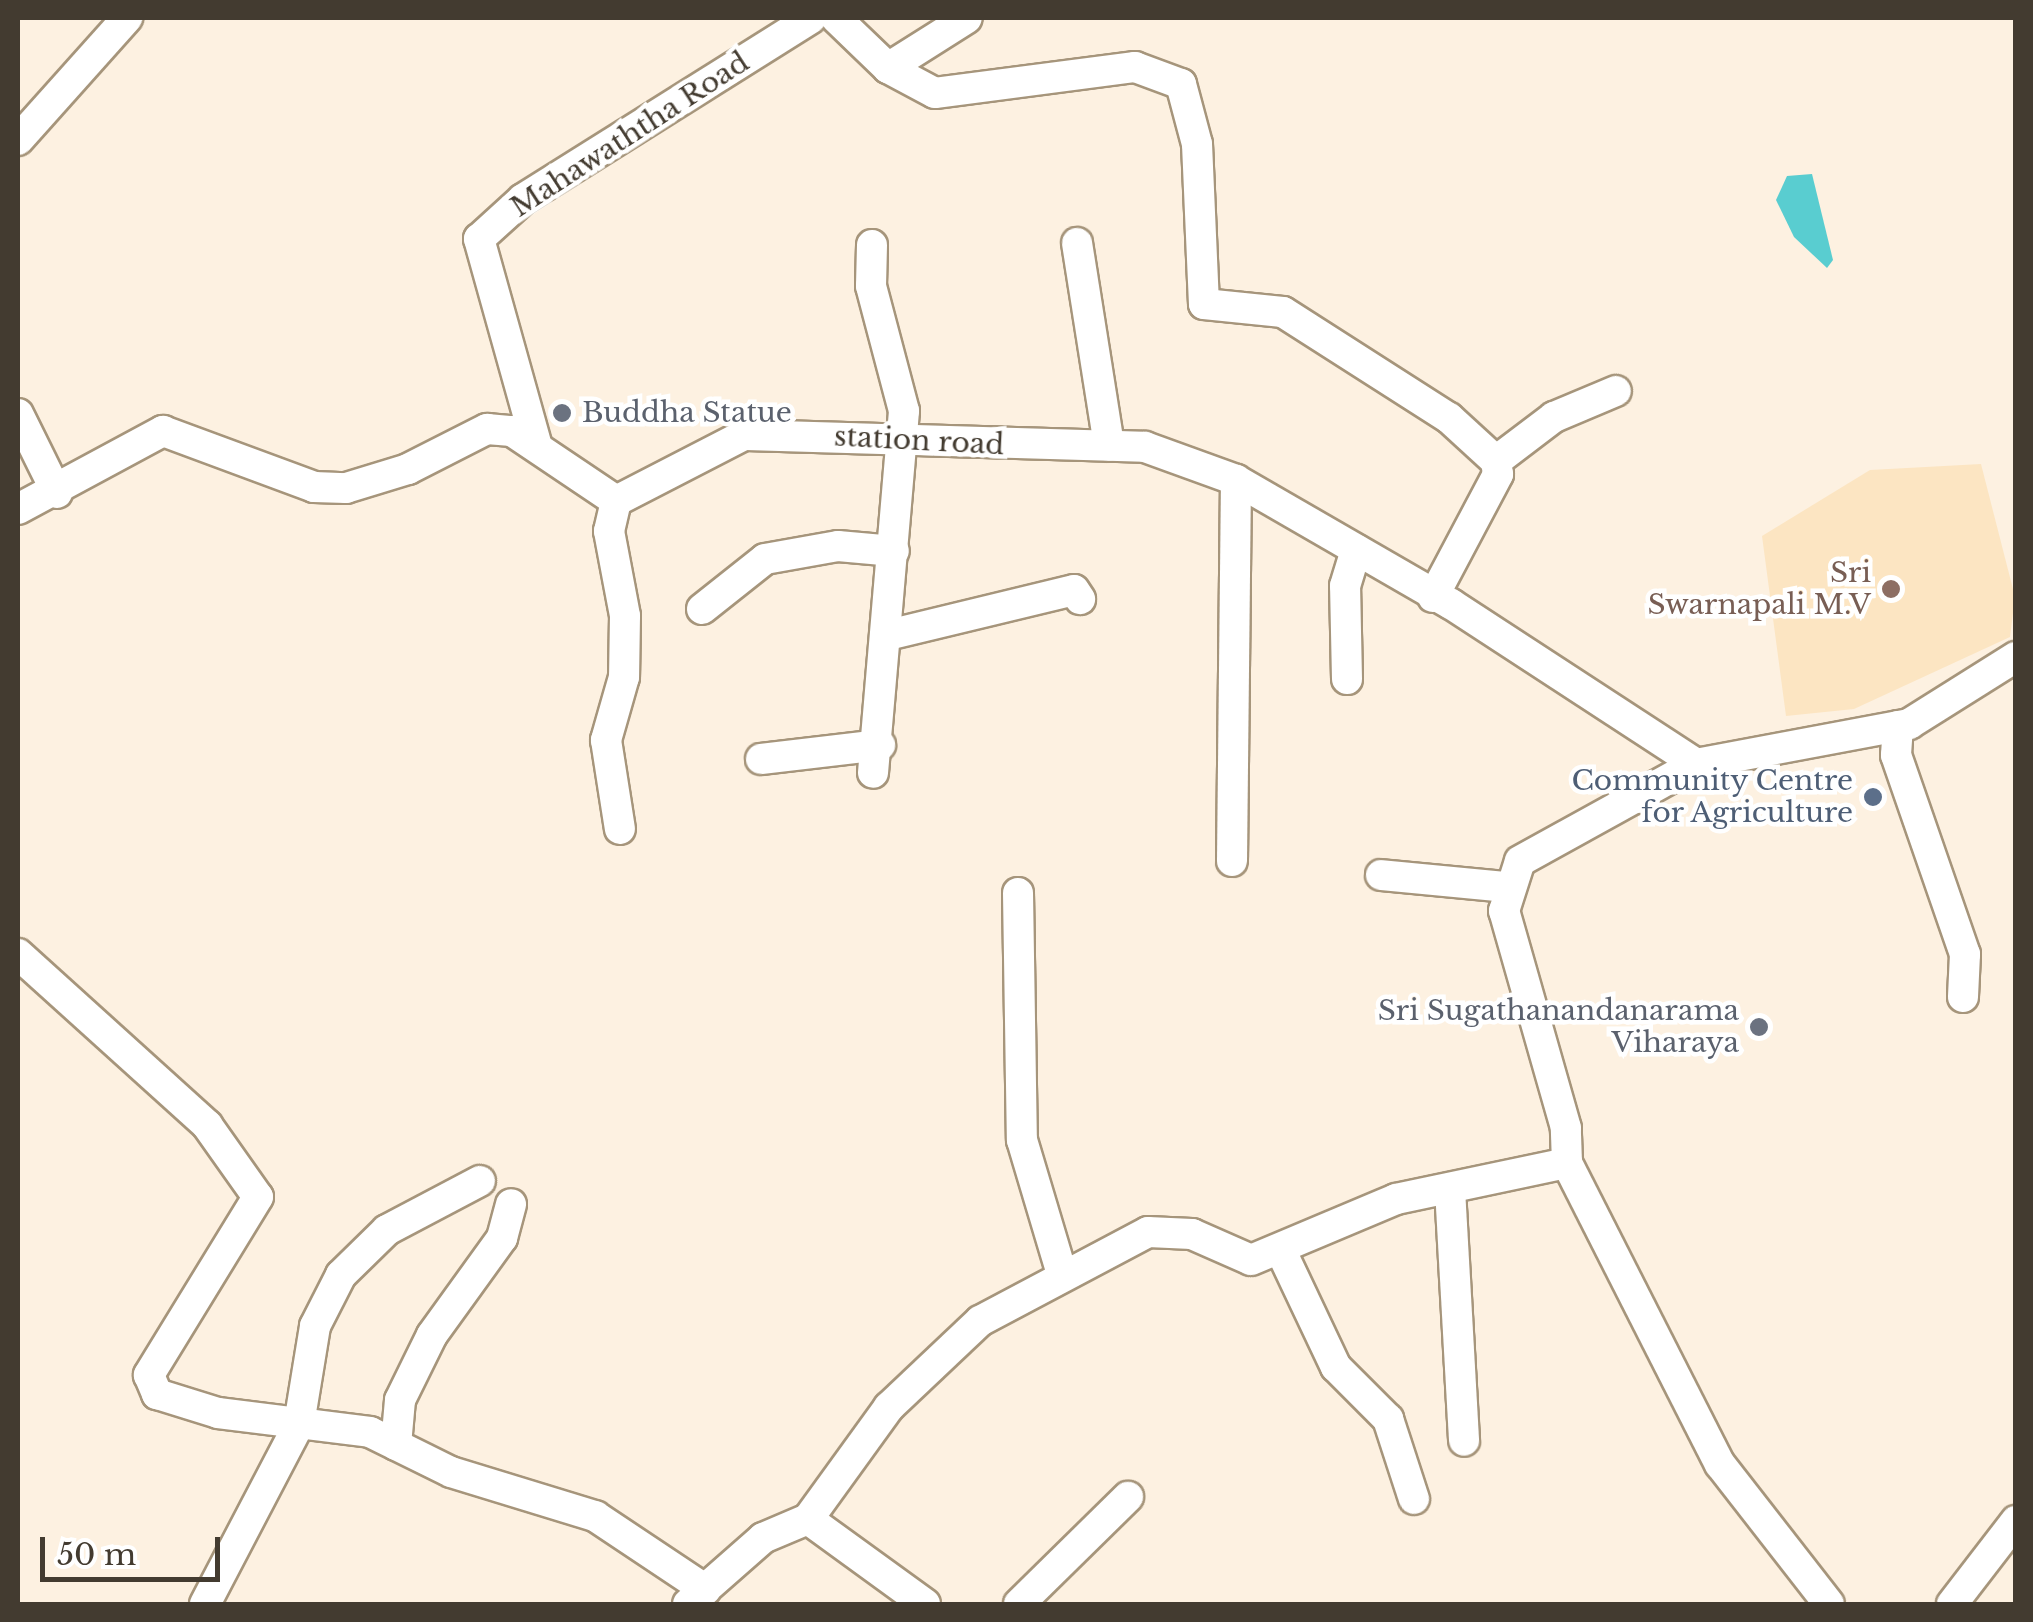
<!DOCTYPE html>
<html>
<head>
<meta charset="utf-8">
<style>
	body { margin:0 }
	#map { position:relative; width:2033px; height:1622px; overflow:hidden; background:#fdf1e1; font-family:"Libre Baskerville",serif }
	div>[style] { position:absolute }
	.built>* { inset:0; background:#fce5c2 }
	.water>* { inset:0; background:#59cdd0 }
	.roads { filter:drop-shadow(2px 0 #a6957b) drop-shadow(-2px 0 #a6957b) drop-shadow(0 2px #a6957b) drop-shadow(0 -2px #a6957b) }
	.minor>* { height:30px; margin:-15px; padding:0 15px; transform-origin:15px; border-radius:15px; background:#fff }
	.dots>* { width:28px; height:28px; translate:-50% -50%; box-sizing:border-box; border:5px solid #fff; border-radius:50% }
	span { translate:-50% -50%; white-space:nowrap; text-align:center; line-height:1.15; -webkit-text-stroke:9px #fff; paint-order:stroke }
	.street-label { font-size:28px; color:#433b30 }
	.worship-label { font-size:28px; color:#5b616d }
	.left { translate:0 -50%; text-align:left }
	.right { translate:-100% -50%; text-align:right }
	.education-label { font-size:28px; color:#785e54 }
	.service-label { font-size:28px; color:#4e5e75 }
	.frame { position:absolute; inset:0; border:20px solid #433b30; pointer-events:none }
	.scale { position:absolute; left:40px; top:1537px; width:180px; height:45px; box-sizing:border-box; border:5px solid #433b30; border-top:0; padding-left:12px; font-size:30px; line-height:35px; white-space:nowrap; color:#433b30; -webkit-text-stroke:8px #fff; paint-order:stroke }
</style>
</head>
<body>
<div id="map">
	<div class="built">
		<div style="clip-path:polygon(1981px 464px,2015px 597px,2010px 637px,1854px 709px,1786px 716px,1762px 536px,1870px 470px)"></div>
	</div>
	<div class="water">
		<div style="clip-path:polygon(1812px 174px,1833px 260px,1827px 268px,1794px 237px,1776px 200px,1787px 176px)"></div>
	</div>
	<div class="roads">
		<div class="minor">
			<div style="left:836px;top:18px;width:72px;rotate:43.9deg"></div>
			<div style="left:888px;top:68px;width:53px;rotate:28deg"></div>
			<div style="left:935px;top:93px;width:202px;rotate:-7.4deg"></div>
			<div style="left:1135px;top:67px;width:49px;rotate:20.3deg"></div>
			<div style="left:1181px;top:84px;width:62px;rotate:75.1deg"></div>
			<div style="left:1197px;top:144px;width:160px;rotate:87.5deg"></div>
			<div style="left:1204px;top:304px;width:79px;rotate:5.8deg"></div>
			<div style="left:1283px;top:312px;width:197px;rotate:32.6deg"></div>
			<div style="left:1449px;top:418px;width:64px;rotate:42.5deg"></div>
			<div style="left:888px;top:68px;width:93px;rotate:-32.3deg"></div>
			<div style="left:18px;top:140px;width:164px;rotate:-48.2deg"></div>
			<div style="left:1077px;top:243px;width:205px;rotate:81deg"></div>
			<div style="left:872px;top:245px;width:41px;rotate:91.4deg"></div>
			<div style="left:871px;top:286px;width:129px;rotate:75.2deg"></div>
			<div style="left:904px;top:411px;width:363px;rotate:94.9deg"></div>
			<div style="left:18px;top:414px;width:88px;rotate:63.7deg"></div>
			<div style="left:536px;top:443px;width:212px;rotate:-105.6deg"></div>
			<div style="left:479px;top:239px;width:59px;rotate:-42.3deg"></div>
			<div style="left:523px;top:199px;width:340px;rotate:-32.1deg"></div>
			<div style="left:616px;top:501px;width:31px;rotate:103deg"></div>
			<div style="left:609px;top:531px;width:86px;rotate:79.3deg"></div>
			<div style="left:625px;top:616px;width:61px;rotate:90.9deg"></div>
			<div style="left:624px;top:677px;width:66px;rotate:105.9deg"></div>
			<div style="left:606px;top:740px;width:90px;rotate:81.1deg"></div>
			<div style="left:18px;top:509px;width:165px;rotate:-28.3deg"></div>
			<div style="left:163px;top:431px;width:161px;rotate:20.3deg"></div>
			<div style="left:314px;top:487px;width:32px;rotate:2deg"></div>
			<div style="left:346px;top:488px;width:65px;rotate:-17deg"></div>
			<div style="left:408px;top:469px;width:89px;rotate:-26.9deg"></div>
			<div style="left:487px;top:429px;width:25px;rotate:5deg"></div>
			<div style="left:512px;top:431px;width:125px;rotate:33.9deg"></div>
			<div style="left:616px;top:501px;width:144px;rotate:-27.3deg"></div>
			<div style="left:744px;top:435px;width:401px;rotate:1.7deg"></div>
			<div style="left:1145px;top:447px;width:97px;rotate:19.9deg"></div>
			<div style="left:1236px;top:480px;width:248px;rotate:30deg"></div>
			<div style="left:1451px;top:604px;width:293px;rotate:33.1deg"></div>
			<div style="left:1433px;top:597px;width:139px;rotate:-62.1deg"></div>
			<div style="left:1498px;top:474px;width:13px;rotate:-99deg"></div>
			<div style="left:1496px;top:461px;width:73px;rotate:-37.2deg"></div>
			<div style="left:1554px;top:417px;width:67px;rotate:-22.8deg"></div>
			<div style="left:702px;top:609px;width:80px;rotate:-38.4deg"></div>
			<div style="left:765px;top:559px;width:74px;rotate:-10.1deg"></div>
			<div style="left:838px;top:546px;width:56px;rotate:5.1deg"></div>
			<div style="left:888px;top:635px;width:191px;rotate:-13.6deg"></div>
			<div style="left:1074px;top:590px;width:11px;rotate:56deg"></div>
			<div style="left:1347px;top:679px;width:93px;rotate:-91.2deg"></div>
			<div style="left:1345px;top:586px;width:38px;rotate:-73deg"></div>
			<div style="left:1898px;top:726px;width:29px;rotate:94deg"></div>
			<div style="left:1896px;top:755px;width:211px;rotate:70.9deg"></div>
			<div style="left:1965px;top:954px;width:43px;rotate:92.7deg"></div>
			<div style="left:761px;top:759px;width:120px;rotate:-6.7deg"></div>
			<div style="left:1232px;top:861px;width:381px;rotate:-89.4deg"></div>
			<div style="left:1381px;top:875px;width:125px;rotate:5.5deg"></div>
			<div style="left:1018px;top:893px;width:247px;rotate:89.1deg"></div>
			<div style="left:1022px;top:1140px;width:137px;rotate:73.4deg"></div>
			<div style="left:18px;top:954px;width:255px;rotate:42.1deg"></div>
			<div style="left:207px;top:1125px;width:88px;rotate:54.7deg"></div>
			<div style="left:258px;top:1197px;width:209px;rotate:121.5deg"></div>
			<div style="left:149px;top:1375px;width:21px;rotate:67deg"></div>
			<div style="left:157px;top:1394px;width:64px;rotate:17.3deg"></div>
			<div style="left:218px;top:1413px;width:153px;rotate:7.1deg"></div>
			<div style="left:370px;top:1432px;width:90px;rotate:26.3deg"></div>
			<div style="left:451px;top:1472px;width:151px;rotate:17deg"></div>
			<div style="left:595px;top:1516px;width:133px;rotate:33.7deg"></div>
			<div style="left:1567px;top:1163px;width:338px;rotate:63.1deg"></div>
			<div style="left:1720px;top:1464px;width:177px;rotate:52.1deg"></div>
			<div style="left:1450px;top:1189px;width:252px;rotate:86.8deg"></div>
			<div style="left:1282px;top:1253px;width:126px;rotate:64.7deg"></div>
			<div style="left:1336px;top:1367px;width:74px;rotate:45deg"></div>
			<div style="left:1388px;top:1419px;width:84px;rotate:72deg"></div>
			<div style="left:396px;top:1445px;width:45px;rotate:-84.9deg"></div>
			<div style="left:400px;top:1400px;width:72px;rotate:-63.8deg"></div>
			<div style="left:432px;top:1335px;width:120px;rotate:-54.2deg"></div>
			<div style="left:502px;top:1238px;width:35px;rotate:-75deg"></div>
			<div style="left:205px;top:1604px;width:203px;rotate:-62.4deg"></div>
			<div style="left:299px;top:1424px;width:99px;rotate:-80.7deg"></div>
			<div style="left:315px;top:1326px;width:57px;rotate:-63deg"></div>
			<div style="left:341px;top:1275px;width:64px;rotate:-44.4deg"></div>
			<div style="left:387px;top:1230px;width:105px;rotate:-27.8deg"></div>
			<div style="left:688px;top:1604px;width:100px;rotate:-41.3deg"></div>
			<div style="left:763px;top:1538px;width:49px;rotate:-22.9deg"></div>
			<div style="left:925px;top:1604px;width:145px;rotate:-144deg"></div>
			<div style="left:808px;top:1519px;width:138px;rotate:-54.1deg"></div>
			<div style="left:889px;top:1407px;width:125px;rotate:-43.4deg"></div>
			<div style="left:980px;top:1321px;width:190px;rotate:-27.9deg"></div>
			<div style="left:1148px;top:1232px;width:44px;rotate:2.6deg"></div>
			<div style="left:1192px;top:1234px;width:64px;rotate:23.8deg"></div>
			<div style="left:1251px;top:1260px;width:157px;rotate:-22.8deg"></div>
			<div style="left:1396px;top:1199px;width:175px;rotate:-11.9deg"></div>
			<div style="left:1567px;top:1163px;width:35px;rotate:-92deg"></div>
			<div style="left:1566px;top:1128px;width:226px;rotate:-105.9deg"></div>
			<div style="left:1504px;top:911px;width:52px;rotate:-72.3deg"></div>
			<div style="left:1520px;top:861px;width:201px;rotate:-28.9deg"></div>
			<div style="left:1696px;top:764px;width:217px;rotate:-10.6deg"></div>
			<div style="left:1909px;top:724px;width:126px;rotate:-32.1deg"></div>
			<div style="left:1019px;top:1604px;width:153px;rotate:-44.5deg"></div>
			<div style="left:1952px;top:1604px;width:105px;rotate:-52.4deg"></div>
		</div>
	</div>
	<div class="dots">
		<div style="left:562px;top:413px;background:#6b7280"></div>
		<div style="left:1891px;top:589px;background:#8d6e63"></div>
		<div style="left:1873px;top:797px;background:#5c6f8a"></div>
		<div style="left:1759px;top:1027px;background:#6b7280"></div>
	</div>
	<div class="street-label">
		<span style="left:630px;top:135px;rotate:-33deg">Mahawaththa Road</span>
		<span style="left:919px;top:441px;rotate:3deg">station road</span>
	</div>
	<div class="worship-label">
		<span class="left" style="left:582px;top:413px">Buddha Statue</span>
		<span class="right" style="left:1739px;top:1027px">Sri Sugathanandanarama<br>Viharaya</span>
	</div>
	<div class="education-label">
		<span class="right" style="left:1871px;top:589px">Sri<br>Swarnapali M.V</span>
	</div>
	<div class="service-label">
		<span class="right" style="left:1853px;top:797px">Community Centre<br>for Agriculture</span>
	</div>
	<div class="frame"></div>
	<div class="scale">50 m</div>
</div>
</body>
</html>
